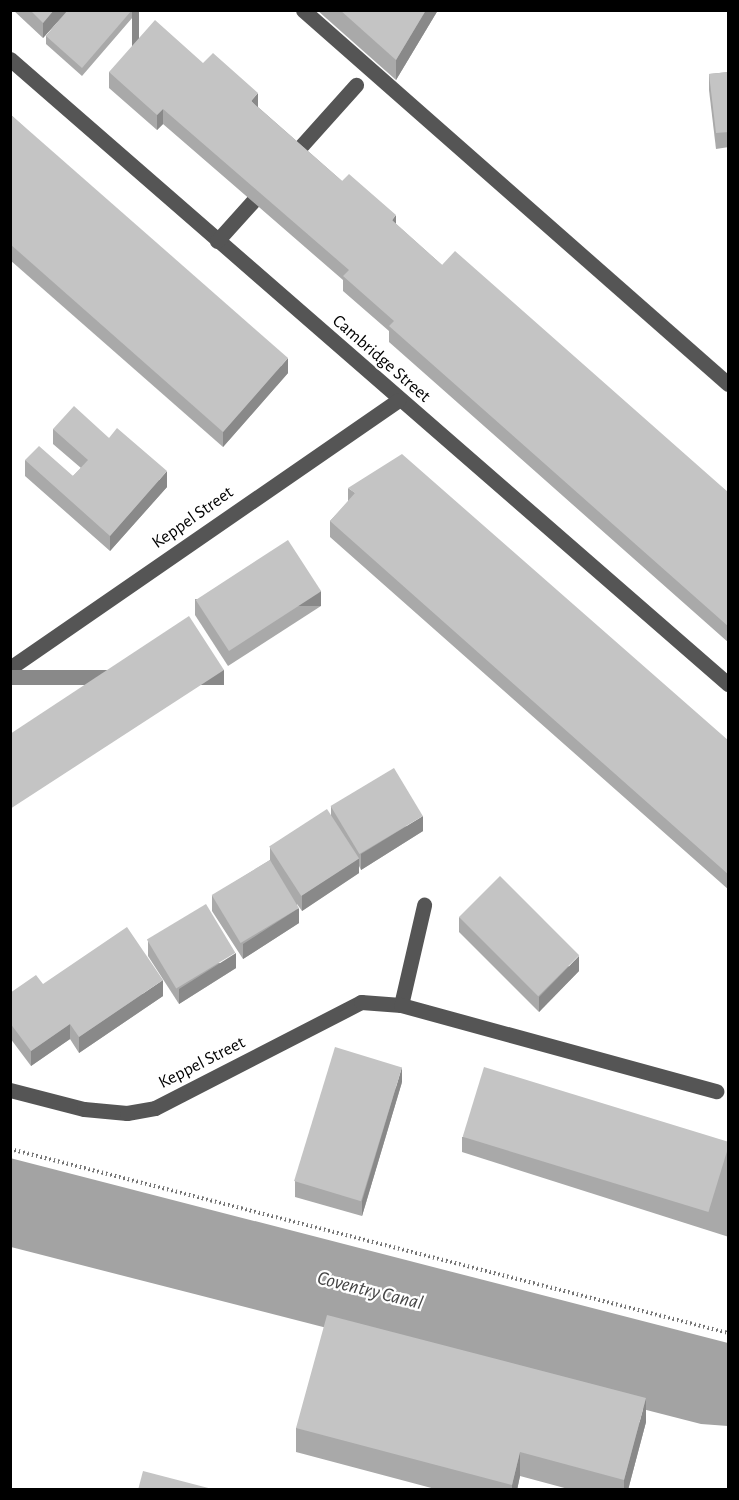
<!DOCTYPE html>
<html>
<head>
<meta charset="utf-8">
<style>
	body { margin:0 }
	#map { position:relative; width:739px; height:1500px; overflow:hidden; background:#fff; font-family:"Alegreya Sans",sans-serif }
	div>[style] { position:absolute }
	.water>* { inset:0; background:#a3a3a3 }
	.path>* { height:4px; margin-top:-2px; transform-origin:0; background:repeating-linear-gradient(90deg,#777 0 1.5px,transparent 0 4.5px) }
	.minor>* { height:15px; margin:-7.5px; padding:0 7.5px; transform-origin:7.5px; border-radius:7.5px; background:#555 }
	.wall>* { inset:0; background:#a9a9a9 }
	.shaded-wall>* { inset:0; background:#898989; transform-origin:0 0 }
	.building>* { inset:0; background:#c4c4c4; transform-origin:0 0 }
	span { translate:-50% -50%; white-space:nowrap; text-align:center; line-height:1.15; -webkit-text-stroke:4.5px #fff; paint-order:stroke }
	.street-label { font-size:18px; color:#000 }
	.water-label { font-size:20px; color:#444; font-style:italic }
	.frame { position:absolute; inset:0; border:12px solid #000; pointer-events:none }
</style>
</head>
<body>
<div id="map">
	<div class="water">
		<div style="clip-path:polygon(10px 1158px,728px 1343px,728px 1426px,701px 1424px,11px 1247px)"></div>
	</div>
	<div class="path">
		<div style="left:10px;top:1149px;width:741px;rotate:14.37deg"></div>
	</div>
	<div class="minor">
		<div style="left:303px;top:10px;width:566px;rotate:41.35deg"></div>
		<div style="left:10px;top:59px;width:952px;rotate:41.04deg"></div>
		<div style="left:294px;top:154px;width:93px;rotate:-48.1deg"></div>
		<div style="left:217px;top:241px;width:54px;rotate:-48deg"></div>
		<div style="left:10px;top:668px;width:472px;rotate:-34.6deg"></div>
		<div style="left:401px;top:1005px;width:103px;rotate:-77deg"></div>
		<div style="left:10px;top:1090px;width:76px;rotate:14.4deg"></div>
		<div style="left:84px;top:1109px;width:43px;rotate:5.3deg"></div>
		<div style="left:127px;top:1113px;width:28px;rotate:-10deg"></div>
		<div style="left:155px;top:1108px;width:232px;rotate:-27.2deg"></div>
		<div style="left:361px;top:1002px;width:40px;rotate:4.3deg"></div>
		<div style="left:401px;top:1005px;width:327px;rotate:15.3deg"></div>
	</div>
	<div class="wall">
		<div style="clip-path:polygon(13px 10px,139px 10px,82px 76px,46px 44px,46px 36px,63px 16px,43px 38px)"></div>
		<div style="clip-path:polygon(317px 10px,438px 10px,396px 80px)"></div>
		<div style="clip-path:polygon(203px 63px,258px 107px,342px 181px,396px 224px,442px 265px,729px 493px,729px 643px,389px 342px,389px 331px,343px 291px,343px 280px,163px 124px,157px 130px,109px 88px,109px 72px)"></div>
		<div style="clip-path:polygon(729px 72px,729px 147px,716px 149px,709px 90px,709px 74px)"></div>
		<div style="clip-path:polygon(10px 114px,288px 373px,223px 447px,10px 260px)"></div>
		<div style="clip-path:polygon(53px 429px,109px 438px,167px 487px,110px 551px,25px 476px,25px 460px,73px 476px,81px 468px,53px 444px)"></div>
		<div style="clip-path:polygon(348px 488px,729px 741px,729px 890px,330px 537px,330px 521px,348px 502px)"></div>
		<div style="clip-path:polygon(195px 599px,321px 606px,228px 666px,195px 615px)"></div>
		<div style="clip-path:polygon(331px 806px,423px 831px,361px 870px,359px 866px,359px 873px,302px 911px,297px 904px,299px 923px,243px 959px,212px 911px,212px 896px,270px 860px,270px 847px,331px 815px)"></div>
		<div style="clip-path:polygon(459px 917px,579px 971px,539px 1012px,459px 932px)"></div>
		<div style="clip-path:polygon(148px 941px,236px 968px,179px 1004px,148px 956px)"></div>
		<div style="clip-path:polygon(43px 984px,163px 996px,79px 1053px,70px 1039px,31px 1066px,10px 1038px,10px 993px)"></div>
		<div style="clip-path:polygon(402px 1082px,362px 1216px,295px 1197px,295px 1181px)"></div>
		<div style="clip-path:polygon(462px 1137px,729px 1143px,729px 1237px,462px 1152px)"></div>
		<div style="clip-path:polygon(646px 1422px,628px 1490px,572px 1490px,520px 1476px,517px 1490px,439px 1490px,296px 1452px,296px 1428px)"></div>
	</div>
	<div class="shaded-wall">
		<div style="clip-path:polygon(54px 10px,68px 10px,43px 38px,43px 23px)"></div>
		<div style="left:132px;top:10px;width:7px;height:77px"></div>
		<div style="clip-path:polygon(426px 10px,438px 10px,396px 80px,396px 60px)"></div>
		<div style="clip-path:polygon(258px 93px,258px 108px,251px 101px)"></div>
		<div style="clip-path:polygon(163px 109px,163px 124px,157px 130px,157px 115px)"></div>
		<div style="clip-path:polygon(396px 215px,396px 231px,392px 220px)"></div>
		<div style="clip-path:polygon(288px 358px,288px 373px,223px 447px,223px 432px)"></div>
		<div style="clip-path:polygon(167px 471px,167px 487px,110px 551px,110px 536px)"></div>
		<div style="left:321px;top:591px;width:15px;height:111px;rotate:90deg"></div>
		<div style="left:224px;top:670px;width:15px;height:255px;rotate:90deg"></div>
		<div style="clip-path:polygon(423px 816px,423px 831px,361px 870px,361px 854px)"></div>
		<div style="clip-path:polygon(359px 858px,359px 873px,302px 911px,302px 895px)"></div>
		<div style="clip-path:polygon(299px 908px,299px 923px,243px 959px,243px 944px)"></div>
		<div style="clip-path:polygon(236px 953px,236px 968px,179px 1004px,179px 989px)"></div>
		<div style="clip-path:polygon(579px 956px,579px 971px,539px 1012px,539px 997px)"></div>
		<div style="clip-path:polygon(163px 980px,163px 996px,79px 1053px,79px 1037px)"></div>
		<div style="clip-path:polygon(70px 1024px,70px 1039px,31px 1066px,31px 1051px)"></div>
		<div style="clip-path:polygon(402px 1067px,402px 1082px,362px 1216px,362px 1201px)"></div>
		<div style="clip-path:polygon(646px 1398px,646px 1422px,628px 1490px,624px 1490px,624px 1480px)"></div>
		<div style="clip-path:polygon(520px 1452px,520px 1476px,517px 1490px,512px 1490px,512px 1485px)"></div>
	</div>
	<div class="building">
		<div style="clip-path:polygon(30px 10px,54px 10px,43px 23px)"></div>
		<div style="clip-path:polygon(68px 10px,132px 10px,82px 68px,46px 36px)"></div>
		<div style="clip-path:polygon(340px 10px,426px 10px,396px 60px)"></div>
		<div style="clip-path:polygon(155px 20px,203px 63px,213px 53px,258px 93px,251px 101px,342px 181px,349px 174px,396px 215px,392px 220px,442px 265px,455px 251px,729px 493px,729px 627px,389px 326px,394px 321px,343px 276px,349px 270px,163px 109px,157px 115px,109px 72px)"></div>
		<div style="clip-path:polygon(729px 72px,729px 132px,716px 133px,709px 74px)"></div>
		<div style="clip-path:polygon(10px 114px,288px 358px,223px 432px,10px 244px)"></div>
		<div style="clip-path:polygon(74px 406px,109px 438px,117px 428px,167px 471px,110px 536px,25px 460px,39px 446px,73px 476px,88px 460px,53px 429px)"></div>
		<div style="clip-path:polygon(402px 454px,729px 741px,729px 875px,330px 521px,355px 493px,348px 488px)"></div>
		<div style="left:288px;top:540px;width:61px;height:110px;rotate:57deg"></div>
		<div style="clip-path:polygon(189px 616px,224px 670px,10px 809px,10px 734px)"></div>
		<div style="left:394px;top:768px;width:56px;height:74px;rotate:59deg"></div>
		<div style="left:327px;top:809px;width:59px;height:69px;rotate:57deg"></div>
		<div style="left:270px;top:860px;width:56px;height:68px;rotate:59deg"></div>
		<div style="left:500px;top:876px;width:112px;height:58px;rotate:45deg"></div>
		<div style="left:206px;top:904px;width:57px;height:69px;rotate:59deg"></div>
		<div style="clip-path:polygon(127px 927px,163px 980px,79px 1037px,70px 1024px,31px 1051px,10px 1023px,10px 993px,36px 975px,43px 984px)"></div>
		<div style="left:335px;top:1047px;width:70px;height:140px;rotate:17deg"></div>
		<div style="left:484px;top:1067px;width:257px;height:73px;rotate:17deg"></div>
		<div style="clip-path:polygon(327px 1315px,646px 1398px,624px 1480px,520px 1452px,512px 1485px,296px 1428px)"></div>
		<div style="clip-path:polygon(143px 1471px,216px 1490px,138px 1490px)"></div>
	</div>
	<div class="street-label">
		<span style="left:381px;top:359px;rotate:41deg">Cambridge Street</span>
		<span style="left:193px;top:518px;rotate:-35deg">Keppel Street</span>
		<span style="left:202px;top:1063px;rotate:-27deg">Keppel Street</span>
	</div>
	<div class="water-label">
		<span style="left:370px;top:1291px;rotate:14deg">Coventry Canal</span>
	</div>
	<div class="frame"></div>
</div>
</body>
</html>
